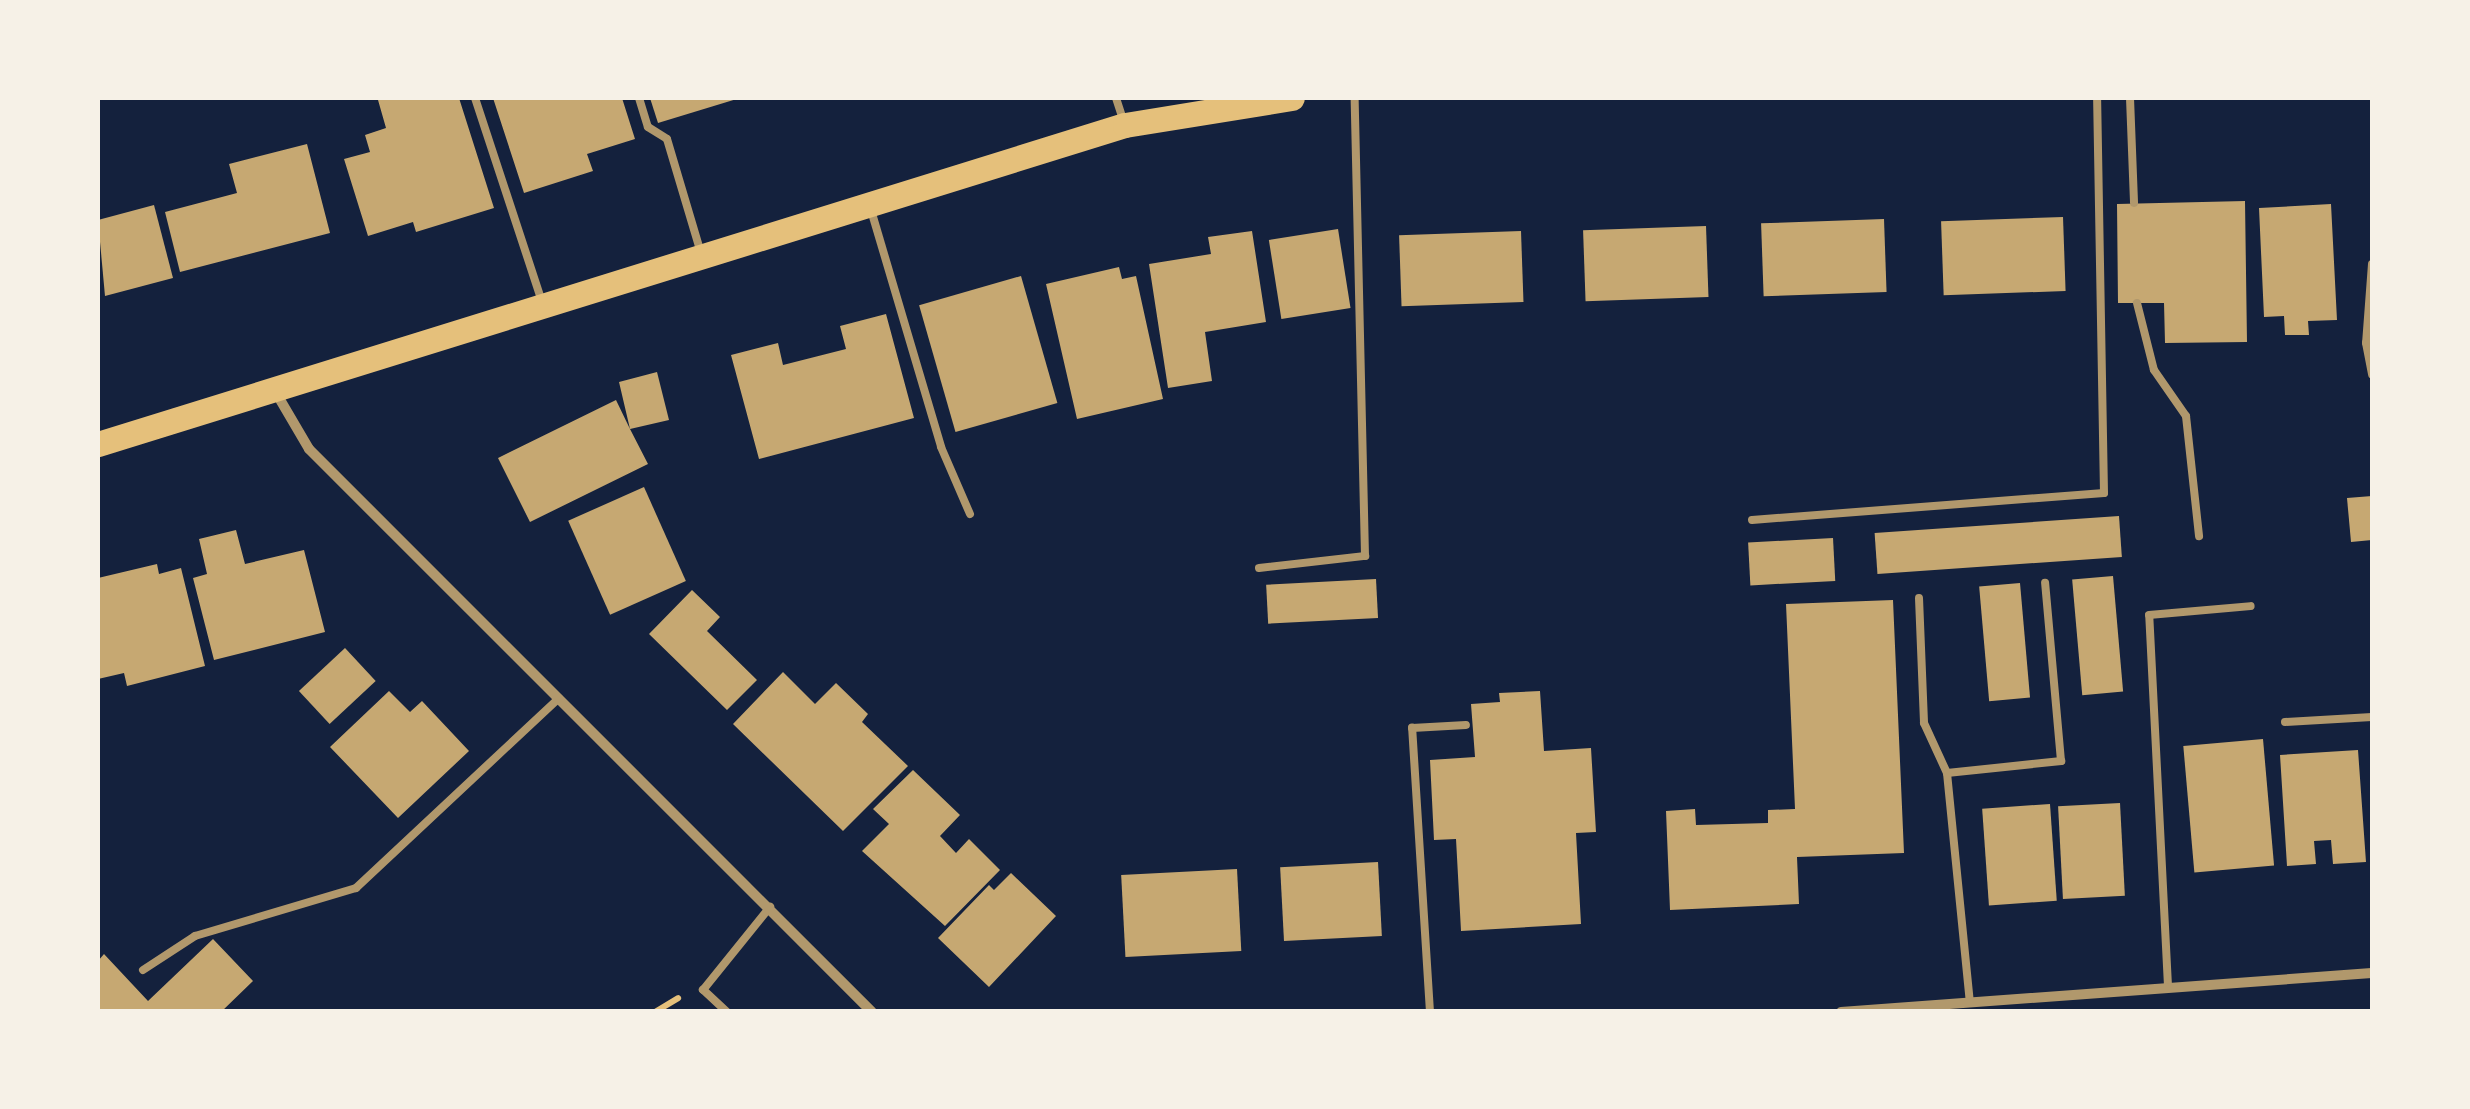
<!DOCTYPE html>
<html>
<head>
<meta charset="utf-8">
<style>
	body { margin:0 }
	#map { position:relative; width:2470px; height:1109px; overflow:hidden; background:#14213d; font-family:Lato,sans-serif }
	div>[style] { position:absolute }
	.building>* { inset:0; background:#c6a872; transform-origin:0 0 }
	.path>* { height:6px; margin:-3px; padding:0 3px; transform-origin:3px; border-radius:3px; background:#e5c07b }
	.service>* { height:8px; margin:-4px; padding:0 4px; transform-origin:4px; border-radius:4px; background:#b1986c }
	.minor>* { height:10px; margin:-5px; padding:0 5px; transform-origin:5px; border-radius:5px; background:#b1986c }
	.primary>* { height:25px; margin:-12.5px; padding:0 12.5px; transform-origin:12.5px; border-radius:12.5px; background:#e5c07b }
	span { translate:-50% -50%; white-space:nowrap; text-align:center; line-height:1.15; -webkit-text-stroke:8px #f6f1e7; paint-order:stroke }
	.frame { position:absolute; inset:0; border:100px solid #f6f1e7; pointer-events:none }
</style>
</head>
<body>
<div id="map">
	<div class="building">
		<div style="clip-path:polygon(459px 98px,494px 208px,416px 232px,413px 222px,368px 236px,344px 159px,370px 152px,365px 135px,386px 128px,378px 100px)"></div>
		<div style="clip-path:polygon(493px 98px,622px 98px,635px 139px,587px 154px,593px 171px,524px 193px)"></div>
		<div style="clip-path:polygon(650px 98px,740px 98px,658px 123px)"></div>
		<div style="clip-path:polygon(307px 144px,330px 233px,180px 272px,165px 212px,237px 193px,229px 164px)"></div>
		<div style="clip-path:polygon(2245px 201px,2247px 342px,2165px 343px,2164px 303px,2118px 303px,2117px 204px)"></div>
		<div style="clip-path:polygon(2331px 204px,2337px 320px,2308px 321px,2309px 335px,2285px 335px,2284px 316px,2264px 317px,2259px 208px)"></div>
		<div style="clip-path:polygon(154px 205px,173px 278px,105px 296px,98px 220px)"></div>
		<div style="left:2063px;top:217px;width:74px;height:122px;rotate:88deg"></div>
		<div style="left:1884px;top:219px;width:73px;height:123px;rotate:88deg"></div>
		<div style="left:1706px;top:226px;width:71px;height:123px;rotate:88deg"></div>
		<div style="left:1338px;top:229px;width:80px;height:70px;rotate:81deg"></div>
		<div style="clip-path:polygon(1252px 231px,1266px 322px,1205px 332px,1212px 381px,1168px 388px,1149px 264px,1211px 254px,1208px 237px)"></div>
		<div style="left:1521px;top:231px;width:71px;height:122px;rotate:88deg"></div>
		<div style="clip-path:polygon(1119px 267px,1122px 279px,1136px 276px,1163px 399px,1077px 419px,1046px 284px)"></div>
		<div style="left:1021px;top:276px;width:132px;height:106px;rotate:74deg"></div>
		<div style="clip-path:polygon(886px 314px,914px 418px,759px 459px,731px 355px,778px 343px,783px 365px,846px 349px,840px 326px)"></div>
		<div style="clip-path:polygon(657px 372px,669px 420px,630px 429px,648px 464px,530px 522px,498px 458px,616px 400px,630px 429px,619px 382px)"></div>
		<div style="left:644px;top:487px;width:103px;height:83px;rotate:66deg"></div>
		<div style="clip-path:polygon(2372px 496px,2372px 540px,2351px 542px,2347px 498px)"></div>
		<div style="left:2119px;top:516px;width:41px;height:245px;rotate:86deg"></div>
		<div style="clip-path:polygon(236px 530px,245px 564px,304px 550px,325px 632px,214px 660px,193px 578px,207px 574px,199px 539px)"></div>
		<div style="left:1833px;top:538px;width:43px;height:85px;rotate:87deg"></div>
		<div style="clip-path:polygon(157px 564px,159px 574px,181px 568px,205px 666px,127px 686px,124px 673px,98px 679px,98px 578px)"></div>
		<div style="left:2113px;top:576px;width:116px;height:41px;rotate:85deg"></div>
		<div style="left:1376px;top:579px;width:39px;height:110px;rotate:87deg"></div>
		<div style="left:2020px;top:583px;width:115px;height:41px;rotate:85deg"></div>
		<div style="clip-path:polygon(692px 590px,720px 617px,707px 631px,757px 680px,727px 710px,649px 634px)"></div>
		<div style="clip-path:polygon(1893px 600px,1904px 853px,1797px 857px,1799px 904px,1670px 910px,1666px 811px,1695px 809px,1696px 825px,1768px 823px,1768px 810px,1795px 809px,1786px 604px)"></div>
		<div style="left:345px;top:648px;width:45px;height:63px;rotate:47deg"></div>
		<div style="clip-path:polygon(783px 672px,815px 704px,836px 683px,868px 714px,862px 722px,908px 766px,843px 831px,733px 724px)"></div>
		<div style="clip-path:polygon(389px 691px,410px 712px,422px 701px,469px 751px,398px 818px,330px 747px)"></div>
		<div style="clip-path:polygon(1540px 691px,1544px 751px,1591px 748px,1596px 832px,1576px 833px,1581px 924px,1461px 931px,1456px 839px,1434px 840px,1430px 760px,1475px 757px,1471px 704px,1500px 702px,1499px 693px)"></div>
		<div style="left:2263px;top:739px;width:127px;height:80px;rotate:85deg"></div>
		<div style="clip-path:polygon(2358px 750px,2366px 862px,2333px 864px,2331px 840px,2314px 841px,2316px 864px,2287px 866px,2280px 755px)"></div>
		<div style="clip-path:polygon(913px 770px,960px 815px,940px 836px,956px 853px,969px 839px,1000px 870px,945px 926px,862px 851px,889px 824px,873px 809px)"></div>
		<div style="left:2120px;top:803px;width:93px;height:62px;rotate:87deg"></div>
		<div style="left:2050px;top:804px;width:97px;height:68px;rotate:86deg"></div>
		<div style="left:1378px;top:862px;width:74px;height:98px;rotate:87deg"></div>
		<div style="left:1237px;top:869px;width:82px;height:116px;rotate:87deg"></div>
		<div style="clip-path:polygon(1011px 873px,1056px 916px,989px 987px,938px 938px,989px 885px,994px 890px)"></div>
		<div style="clip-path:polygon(213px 939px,253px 981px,221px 1012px,98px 1012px,98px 961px,104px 954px,148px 1001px)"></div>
	</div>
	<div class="path">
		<div style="left:655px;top:1012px;width:27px;rotate:-31deg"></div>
	</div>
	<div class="service">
		<div style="left:475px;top:98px;width:215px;rotate:71.8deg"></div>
		<div style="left:639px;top:98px;width:30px;rotate:73deg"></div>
		<div style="left:648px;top:127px;width:22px;rotate:32deg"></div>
		<div style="left:667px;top:139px;width:119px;rotate:73.4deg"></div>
		<div style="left:1116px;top:98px;width:25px;rotate:72deg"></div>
		<div style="left:2130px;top:98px;width:105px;rotate:87.8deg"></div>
		<div style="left:871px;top:210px;width:247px;rotate:73.5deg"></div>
		<div style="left:941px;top:447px;width:73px;rotate:66.6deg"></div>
		<div style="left:2372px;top:264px;width:79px;rotate:94.3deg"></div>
		<div style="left:2366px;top:343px;width:32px;rotate:79deg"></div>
		<div style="left:2137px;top:303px;width:69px;rotate:75.8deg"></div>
		<div style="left:2154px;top:370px;width:56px;rotate:55.2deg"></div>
		<div style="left:2186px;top:416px;width:121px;rotate:83.8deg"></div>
		<div style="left:1752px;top:520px;width:353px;rotate:-4.4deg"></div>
		<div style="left:2104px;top:493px;width:395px;rotate:-91deg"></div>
		<div style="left:1259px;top:568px;width:107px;rotate:-6.5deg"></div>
		<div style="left:1365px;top:556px;width:458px;rotate:-91.3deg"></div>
		<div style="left:1919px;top:598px;width:125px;rotate:87.7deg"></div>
		<div style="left:1924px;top:723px;width:55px;rotate:65.3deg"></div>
		<div style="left:1947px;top:773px;width:230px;rotate:84.3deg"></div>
		<div style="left:2285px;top:722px;width:87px;rotate:-3.3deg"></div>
		<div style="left:1947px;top:773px;width:115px;rotate:-6deg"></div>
		<div style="left:2061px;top:761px;width:179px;rotate:-95.1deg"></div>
		<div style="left:143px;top:970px;width:62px;rotate:-33.2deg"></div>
		<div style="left:195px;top:936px;width:168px;rotate:-16.6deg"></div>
		<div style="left:356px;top:888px;width:278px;rotate:-43.1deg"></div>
		<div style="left:2168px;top:986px;width:371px;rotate:-92.9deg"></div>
		<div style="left:2149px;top:615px;width:102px;rotate:-5deg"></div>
		<div style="left:727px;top:1012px;width:33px;rotate:-137deg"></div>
		<div style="left:703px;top:990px;width:107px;rotate:-51.1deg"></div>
		<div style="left:1430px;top:1012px;width:285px;rotate:-93.6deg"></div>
		<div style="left:1412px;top:728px;width:54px;rotate:-3.2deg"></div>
	</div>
	<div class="minor">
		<div style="left:275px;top:391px;width:67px;rotate:59.6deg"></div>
		<div style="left:309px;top:449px;width:796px;rotate:45deg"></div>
		<div style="left:1841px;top:1012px;width:532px;rotate:-4.2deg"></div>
	</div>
	<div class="primary">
		<div style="left:98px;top:444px;width:1075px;rotate:-17.26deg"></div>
		<div style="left:1125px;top:125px;width:169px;rotate:-9.2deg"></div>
	</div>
	<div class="frame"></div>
</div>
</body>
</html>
